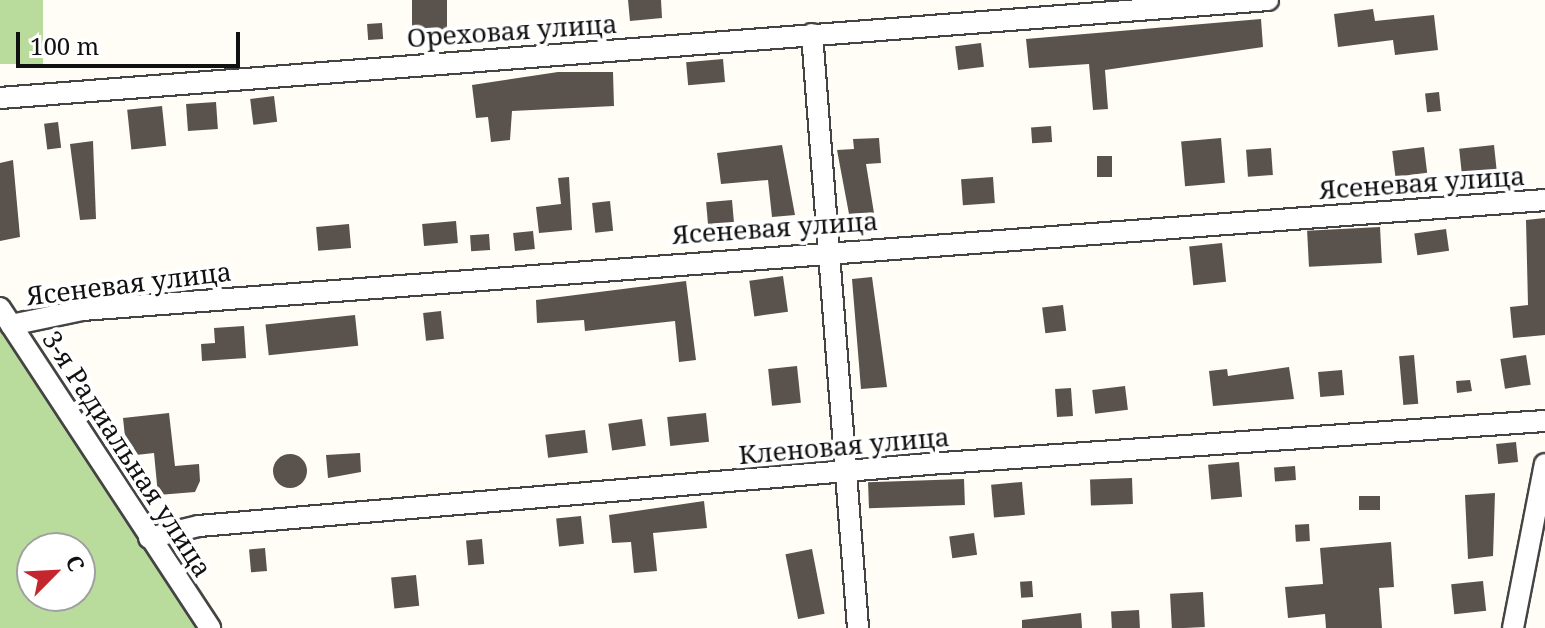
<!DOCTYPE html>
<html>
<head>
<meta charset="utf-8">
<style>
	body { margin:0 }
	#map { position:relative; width:1545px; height:628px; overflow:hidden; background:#fffdf5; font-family:"Noto Serif",serif }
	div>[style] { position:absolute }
	.forest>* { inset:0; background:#b9dc9c; transform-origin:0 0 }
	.building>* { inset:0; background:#5a524d; transform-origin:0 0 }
	.round { border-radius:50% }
	.roads { filter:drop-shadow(2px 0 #444) drop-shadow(-2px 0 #444) drop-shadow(0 2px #444) drop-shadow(0 -2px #444) }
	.minor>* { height:20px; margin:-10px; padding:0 10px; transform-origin:10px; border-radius:10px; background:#fff }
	span { translate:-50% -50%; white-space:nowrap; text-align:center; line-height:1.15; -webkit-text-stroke:8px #fff; paint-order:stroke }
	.street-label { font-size:26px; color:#111 }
	.north { position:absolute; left:16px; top:532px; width:80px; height:80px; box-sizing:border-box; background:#fff; border:2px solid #a0a0a0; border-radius:50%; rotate:66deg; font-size:22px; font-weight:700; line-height:32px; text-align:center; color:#111 }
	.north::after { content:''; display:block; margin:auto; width:28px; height:36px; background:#c4262e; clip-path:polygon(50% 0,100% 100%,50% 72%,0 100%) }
	.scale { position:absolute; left:16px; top:32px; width:224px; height:36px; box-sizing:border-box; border:4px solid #111; border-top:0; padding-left:10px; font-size:24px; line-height:28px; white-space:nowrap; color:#111; -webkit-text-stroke:6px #fff; paint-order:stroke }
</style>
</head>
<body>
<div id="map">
	<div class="forest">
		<div style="left:0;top:0;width:43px;height:64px"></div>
		<div style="clip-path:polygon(evenodd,0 327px,201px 628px,0 628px,0 327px,32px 548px,80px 548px,80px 596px,32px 596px,32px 548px)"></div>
	</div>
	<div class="building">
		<div style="left:412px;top:0;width:35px;height:33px"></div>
		<div style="clip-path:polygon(628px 0,661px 0,662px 18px,630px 21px)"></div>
		<div style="clip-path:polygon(1373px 9px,1375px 21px,1434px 15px,1438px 50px,1395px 55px,1393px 40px,1338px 47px,1334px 14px)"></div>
		<div style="clip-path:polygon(1261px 19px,1263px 47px,1105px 70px,1108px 109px,1093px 110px,1089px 64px,1029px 68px,1026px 39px)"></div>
		<div style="left:382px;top:23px;width:16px;height:15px;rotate:86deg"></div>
		<div style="left:981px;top:43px;width:24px;height:26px;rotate:83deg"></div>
		<div style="left:723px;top:59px;width:23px;height:37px;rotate:85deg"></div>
		<div style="clip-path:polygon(558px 72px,613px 72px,614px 106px,512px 111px,510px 140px,491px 142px,488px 117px,476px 118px,472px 85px)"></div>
		<div style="left:1439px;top:92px;width:19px;height:14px;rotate:84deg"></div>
		<div style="left:274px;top:96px;width:26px;height:24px;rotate:83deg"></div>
		<div style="left:216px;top:102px;width:27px;height:30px;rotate:86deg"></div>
		<div style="left:162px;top:106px;width:40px;height:35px;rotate:84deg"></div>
		<div style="left:58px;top:122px;width:26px;height:14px;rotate:83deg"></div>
		<div style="left:1051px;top:126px;width:16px;height:20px;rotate:86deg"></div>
		<div style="clip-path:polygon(879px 138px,881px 163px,866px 164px,874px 213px,849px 214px,837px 150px,854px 149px,853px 139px)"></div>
		<div style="left:1221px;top:138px;width:45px;height:40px;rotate:85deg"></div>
		<div style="clip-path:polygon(93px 141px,96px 219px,80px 220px,70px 144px)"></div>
		<div style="clip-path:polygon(782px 145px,795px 215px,772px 217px,768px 180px,721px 184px,717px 153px)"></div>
		<div style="left:1494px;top:145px;width:29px;height:35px;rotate:84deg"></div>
		<div style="left:1424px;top:147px;width:26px;height:32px;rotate:83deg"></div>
		<div style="left:1271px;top:148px;width:27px;height:25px;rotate:86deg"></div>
		<div style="left:1097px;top:156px;width:15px;height:21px"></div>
		<div style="clip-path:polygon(13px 160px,20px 237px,0 241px,0 163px)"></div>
		<div style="clip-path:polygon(569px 177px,572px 230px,539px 233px,536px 207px,561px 204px,558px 178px)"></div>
		<div style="left:993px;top:177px;width:26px;height:32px;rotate:86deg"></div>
		<div style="left:732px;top:200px;width:25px;height:26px;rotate:85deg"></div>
		<div style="left:610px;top:201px;width:30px;height:18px;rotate:84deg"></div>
		<div style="clip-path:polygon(1545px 218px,1545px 335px,1513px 338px,1510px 307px,1528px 305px,1526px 220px)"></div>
		<div style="left:456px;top:221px;width:22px;height:34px;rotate:85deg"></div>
		<div style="left:349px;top:224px;width:24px;height:33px;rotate:85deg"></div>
		<div style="left:1380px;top:227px;width:36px;height:73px;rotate:87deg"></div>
		<div style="left:1446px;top:229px;width:22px;height:32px;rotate:82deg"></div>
		<div style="left:533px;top:231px;width:18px;height:20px;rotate:84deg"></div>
		<div style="left:489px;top:234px;width:16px;height:19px;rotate:86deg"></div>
		<div style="left:1222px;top:243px;width:39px;height:33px;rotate:84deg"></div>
		<div style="left:783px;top:276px;width:36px;height:34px;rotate:82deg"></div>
		<div style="clip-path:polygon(872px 277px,887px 387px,861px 389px,852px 279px)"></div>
		<div style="clip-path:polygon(686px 281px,696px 360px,679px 362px,675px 321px,585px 331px,584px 320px,537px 323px,536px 300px)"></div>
		<div style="left:1063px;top:305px;width:26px;height:21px;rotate:83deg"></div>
		<div style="left:441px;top:311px;width:28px;height:18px;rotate:84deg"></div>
		<div style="left:355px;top:315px;width:31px;height:90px;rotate:84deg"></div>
		<div style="clip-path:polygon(244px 326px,246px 358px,202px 361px,201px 344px,215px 343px,214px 328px)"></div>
		<div style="left:1414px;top:355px;width:49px;height:15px;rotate:85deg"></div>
		<div style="left:1526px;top:355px;width:30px;height:26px;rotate:81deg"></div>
		<div style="left:797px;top:366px;width:37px;height:29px;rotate:84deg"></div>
		<div style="clip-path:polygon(1289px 367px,1294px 399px,1213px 406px,1209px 371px,1227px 369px,1228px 376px)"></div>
		<div style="left:1342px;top:370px;width:25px;height:24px;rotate:85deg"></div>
		<div style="clip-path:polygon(1470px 380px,1472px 391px,1457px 393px,1456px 381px)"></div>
		<div style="left:1125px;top:386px;width:24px;height:33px;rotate:83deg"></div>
		<div style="left:1071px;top:388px;width:28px;height:16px;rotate:86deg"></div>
		<div style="clip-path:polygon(169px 413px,175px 466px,199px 464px,200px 481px,195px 492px,158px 495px,154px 453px,127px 456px,123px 418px)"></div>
		<div style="left:706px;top:413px;width:29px;height:39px;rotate:84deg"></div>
		<div style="left:642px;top:419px;width:27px;height:34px;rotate:82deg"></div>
		<div style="left:585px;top:430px;width:23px;height:40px;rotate:83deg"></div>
		<div style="left:1516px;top:442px;width:20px;height:20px;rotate:84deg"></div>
		<div style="clip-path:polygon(360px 453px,361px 472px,328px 478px,326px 455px)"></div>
		<div class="round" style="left:273px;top:454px;width:34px;height:34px"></div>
		<div style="left:1239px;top:462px;width:35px;height:31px;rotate:85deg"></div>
		<div style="left:1295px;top:466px;width:14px;height:21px;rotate:86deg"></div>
		<div style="left:1132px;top:478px;width:26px;height:42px;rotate:88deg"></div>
		<div style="left:964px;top:479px;width:26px;height:96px;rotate:88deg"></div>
		<div style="left:1022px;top:482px;width:33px;height:31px;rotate:85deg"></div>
		<div style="clip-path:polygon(1495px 493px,1493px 556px,1468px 559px,1465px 495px)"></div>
		<div style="left:1359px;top:496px;width:21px;height:14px"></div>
		<div style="clip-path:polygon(704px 501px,707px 528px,653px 533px,657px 571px,634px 573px,631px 542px,612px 543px,609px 515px)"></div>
		<div style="left:581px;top:516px;width:28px;height:25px;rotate:84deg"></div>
		<div style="left:1309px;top:524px;width:17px;height:14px;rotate:87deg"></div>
		<div style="left:974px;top:533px;width:22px;height:25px;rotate:82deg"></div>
		<div style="left:482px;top:539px;width:25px;height:16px;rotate:85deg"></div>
		<div style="clip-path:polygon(1391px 542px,1394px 587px,1379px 588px,1382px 628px,1326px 628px,1325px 614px,1288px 618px,1285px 587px,1323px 584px,1320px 548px)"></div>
		<div style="left:265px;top:548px;width:23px;height:16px;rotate:85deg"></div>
		<div style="left:812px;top:549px;width:66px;height:27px;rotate:79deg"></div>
		<div style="left:416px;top:575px;width:31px;height:25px;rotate:84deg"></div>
		<div style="left:1032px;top:581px;width:16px;height:12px;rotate:86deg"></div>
		<div style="left:1483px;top:581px;width:30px;height:32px;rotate:84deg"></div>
		<div style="left:1203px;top:592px;width:35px;height:33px;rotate:87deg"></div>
		<div style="left:1139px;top:610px;width:18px;height:28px;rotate:87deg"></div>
		<div style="clip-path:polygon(1081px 613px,1082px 628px,1022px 628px,1022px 620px)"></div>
	</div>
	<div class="roads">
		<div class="minor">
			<div style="left:812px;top:34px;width:596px;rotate:85.57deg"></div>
			<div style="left:0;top:98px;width:1272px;rotate:-4.42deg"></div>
			<div style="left:0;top:308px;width:383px;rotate:56.7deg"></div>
			<div style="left:11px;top:325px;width:73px;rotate:-11.9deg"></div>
			<div style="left:82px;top:310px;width:1467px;rotate:-4.3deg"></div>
			<div style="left:149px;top:538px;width:51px;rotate:-13.5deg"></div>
			<div style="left:199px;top:526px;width:732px;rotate:-4.86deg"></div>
			<div style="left:928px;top:464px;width:618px;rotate:-3.99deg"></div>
			<div style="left:1513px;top:628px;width:167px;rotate:-79deg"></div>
		</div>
	</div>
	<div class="street-label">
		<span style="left:512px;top:31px;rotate:-4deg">Ореховая улица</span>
		<span style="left:1422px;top:183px;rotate:-4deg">Ясеневая улица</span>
		<span style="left:775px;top:228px;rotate:-4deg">Ясеневая улица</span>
		<span style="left:129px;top:284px;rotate:-7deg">Ясеневая улица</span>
		<span style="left:844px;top:446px;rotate:-5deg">Кленовая улица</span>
		<span style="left:127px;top:454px;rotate:57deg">3-я Радиальная улица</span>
	</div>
	<div class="north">С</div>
	<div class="scale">100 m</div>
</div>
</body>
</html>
